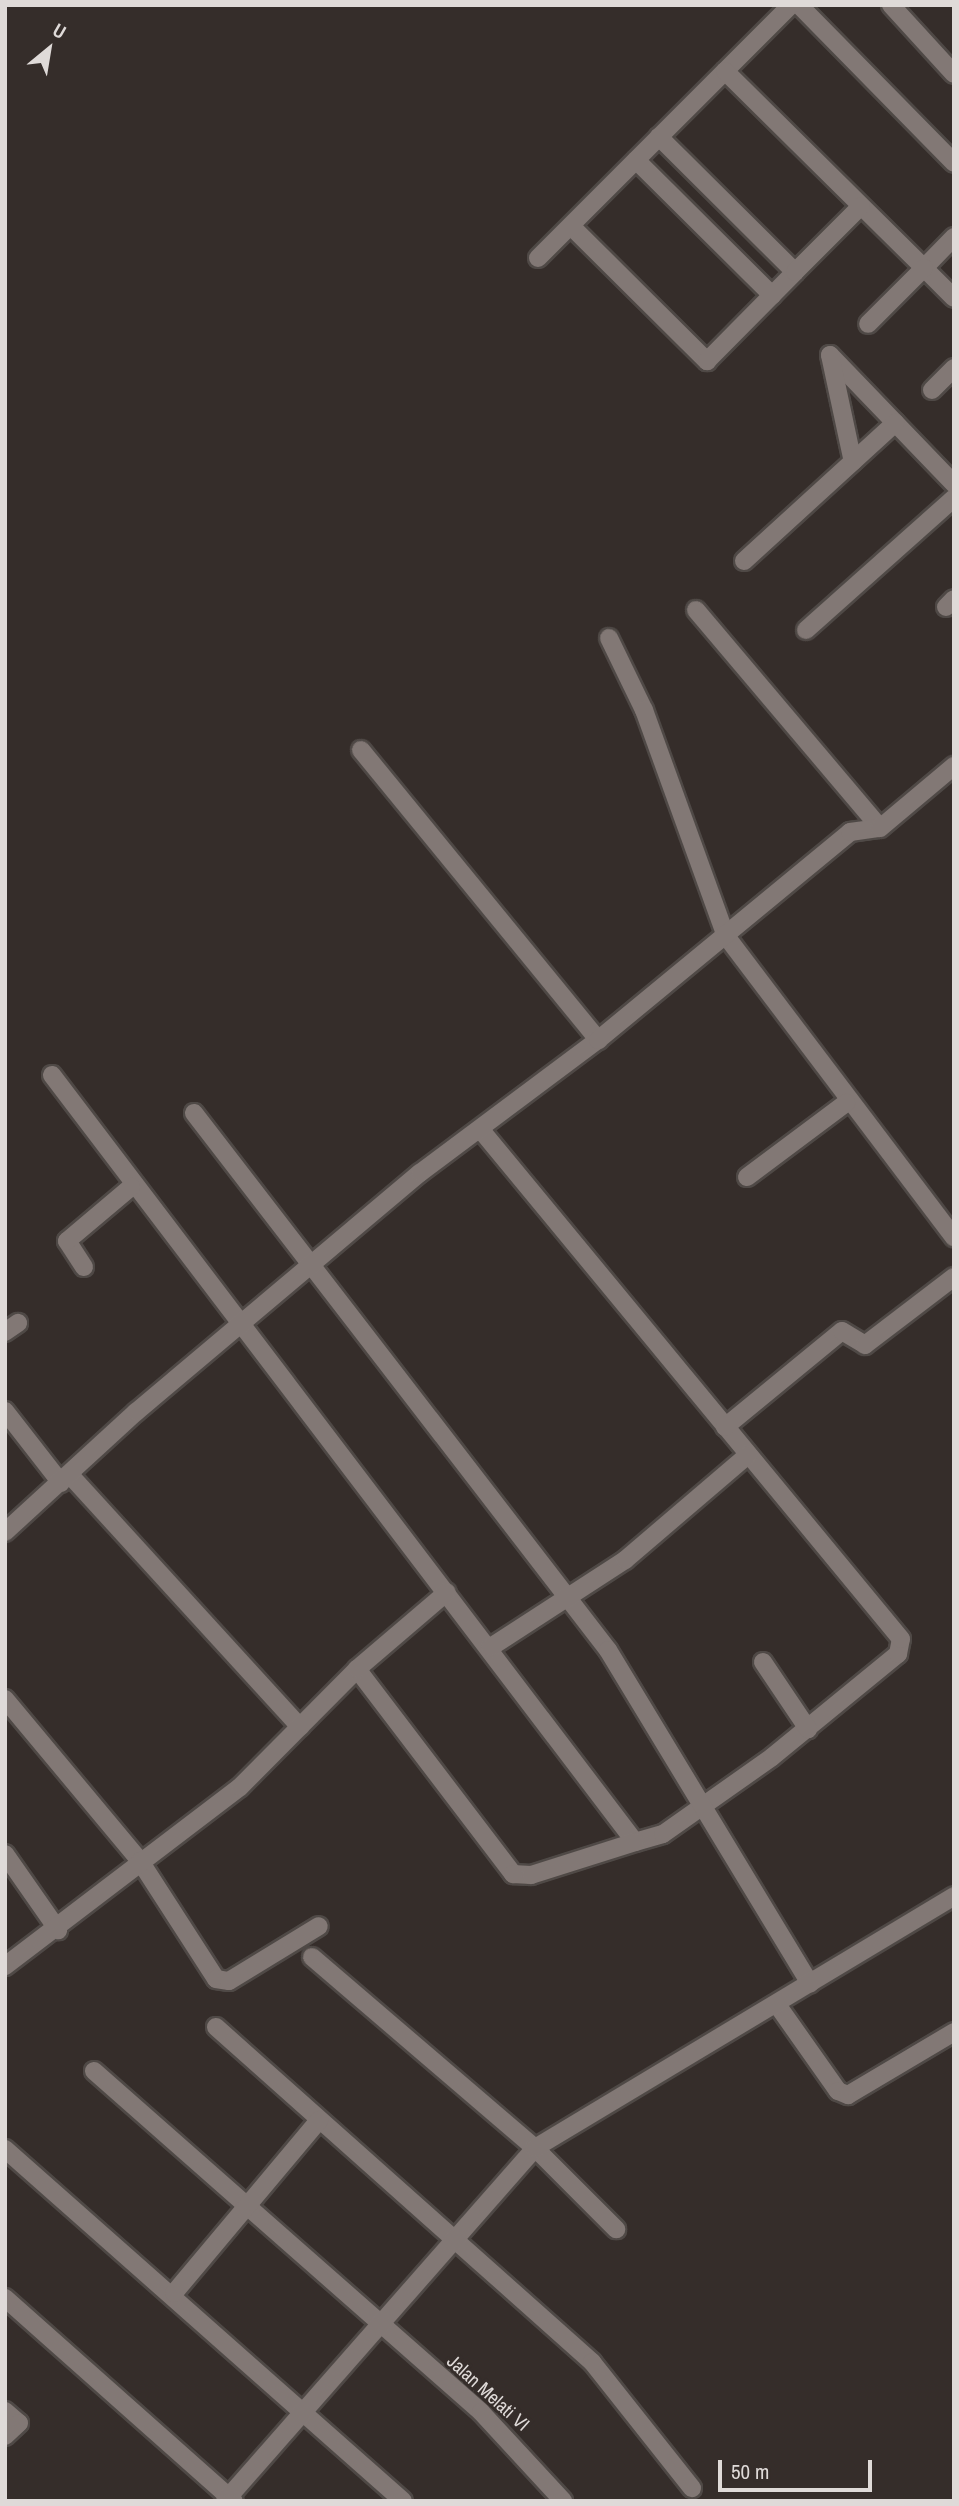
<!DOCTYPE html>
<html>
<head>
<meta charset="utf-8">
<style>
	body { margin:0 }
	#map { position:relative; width:959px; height:2506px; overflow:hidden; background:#352d2a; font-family:"Archivo Narrow",sans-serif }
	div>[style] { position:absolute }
	.roads { filter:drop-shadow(2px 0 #4f4946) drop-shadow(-2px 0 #4f4946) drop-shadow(0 2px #4f4946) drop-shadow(0 -2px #4f4946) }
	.minor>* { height:18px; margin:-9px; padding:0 9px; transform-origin:9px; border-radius:9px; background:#827875 }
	span { translate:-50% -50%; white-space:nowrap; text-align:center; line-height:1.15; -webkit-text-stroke:6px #352d2a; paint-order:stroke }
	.street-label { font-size:19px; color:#dfdad8 }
	.frame { position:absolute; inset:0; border:7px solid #dfdad8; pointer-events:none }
	.north { position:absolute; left:14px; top:14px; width:70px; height:70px; -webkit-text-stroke:5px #352d2a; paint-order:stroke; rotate:30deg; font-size:19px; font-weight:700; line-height:28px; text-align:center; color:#dfdad8 }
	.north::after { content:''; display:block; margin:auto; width:24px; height:32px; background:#dfdad8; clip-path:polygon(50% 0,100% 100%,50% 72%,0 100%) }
	.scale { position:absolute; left:718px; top:2460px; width:154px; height:32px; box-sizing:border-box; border:4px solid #dfdad8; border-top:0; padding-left:9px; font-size:21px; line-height:24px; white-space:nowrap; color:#dfdad8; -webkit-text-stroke:5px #352d2a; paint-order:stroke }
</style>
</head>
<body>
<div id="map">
	<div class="roads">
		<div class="minor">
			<div style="left:799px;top:5px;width:221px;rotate:45.5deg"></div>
			<div style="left:891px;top:5px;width:93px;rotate:47.6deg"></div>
			<div style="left:725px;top:71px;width:93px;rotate:-45deg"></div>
			<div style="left:636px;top:160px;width:192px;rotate:44.8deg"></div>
			<div style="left:571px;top:226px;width:192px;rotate:44.8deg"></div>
			<div style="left:707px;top:361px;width:125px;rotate:-45.3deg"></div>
			<div style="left:795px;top:272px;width:192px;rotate:-135.2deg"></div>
			<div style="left:954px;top:237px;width:43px;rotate:134.1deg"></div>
			<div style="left:924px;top:268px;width:42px;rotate:45deg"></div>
			<div style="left:538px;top:258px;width:264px;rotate:-45deg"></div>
			<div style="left:725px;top:71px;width:280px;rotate:44.7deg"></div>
			<div style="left:924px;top:268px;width:79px;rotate:135deg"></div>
			<div style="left:795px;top:272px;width:93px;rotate:-45deg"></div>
			<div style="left:830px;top:355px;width:179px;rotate:46.1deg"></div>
			<div style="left:830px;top:355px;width:109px;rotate:77.9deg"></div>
			<div style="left:932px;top:390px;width:31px;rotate:-45deg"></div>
			<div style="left:744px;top:561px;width:205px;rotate:-42.4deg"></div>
			<div style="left:946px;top:607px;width:11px;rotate:-45deg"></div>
			<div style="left:696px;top:610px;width:285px;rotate:49.8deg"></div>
			<div style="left:806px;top:630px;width:198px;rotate:-41.7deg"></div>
			<div style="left:609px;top:638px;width:80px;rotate:64.1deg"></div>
			<div style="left:644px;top:710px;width:240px;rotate:70.1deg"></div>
			<div style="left:726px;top:936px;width:378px;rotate:52.9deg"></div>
			<div style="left:361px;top:750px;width:375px;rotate:50.7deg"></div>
			<div style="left:52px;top:1075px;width:963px;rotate:52.76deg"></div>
			<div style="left:635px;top:1842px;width:29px;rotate:-16deg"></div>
			<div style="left:663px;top:1834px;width:133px;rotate:-35.2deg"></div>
			<div style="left:772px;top:1757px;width:163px;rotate:-39.3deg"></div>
			<div style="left:898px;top:1654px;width:15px;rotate:-79deg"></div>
			<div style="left:901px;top:1639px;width:660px;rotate:-129.53deg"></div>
			<div style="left:194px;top:1113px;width:678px;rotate:52.37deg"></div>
			<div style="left:608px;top:1650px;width:390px;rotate:58.8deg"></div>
			<div style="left:747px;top:1177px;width:124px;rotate:-36.8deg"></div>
			<div style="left:84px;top:1267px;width:31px;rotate:-123deg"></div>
			<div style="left:67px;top:1241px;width:84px;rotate:-40.2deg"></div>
			<div style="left:5px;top:1332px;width:16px;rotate:-35deg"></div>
			<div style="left:5px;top:1411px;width:91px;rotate:52.1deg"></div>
			<div style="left:725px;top:1427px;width:151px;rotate:-39.4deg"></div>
			<div style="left:842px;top:1331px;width:27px;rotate:31deg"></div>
			<div style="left:865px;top:1345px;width:112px;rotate:-37.4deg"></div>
			<div style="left:70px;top:1475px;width:341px;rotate:47.6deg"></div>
			<div style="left:5px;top:1532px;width:178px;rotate:-42.5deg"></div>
			<div style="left:136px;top:1412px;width:371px;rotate:-40.1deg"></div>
			<div style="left:420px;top:1173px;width:222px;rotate:-36.8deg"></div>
			<div style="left:598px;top:1040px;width:327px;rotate:-39.5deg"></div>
			<div style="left:850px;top:832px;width:30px;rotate:-8deg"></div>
			<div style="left:880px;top:828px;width:97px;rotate:-40deg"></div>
			<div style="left:491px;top:1647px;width:160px;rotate:-33deg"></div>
			<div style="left:625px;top:1560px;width:162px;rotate:-40.5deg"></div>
			<div style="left:763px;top:1662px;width:81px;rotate:56.1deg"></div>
			<div style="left:357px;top:1669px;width:258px;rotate:52.7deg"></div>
			<div style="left:513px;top:1874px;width:18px;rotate:3deg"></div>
			<div style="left:531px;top:1875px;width:109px;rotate:-17.6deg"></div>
			<div style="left:5px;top:1699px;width:211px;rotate:50.2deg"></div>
			<div style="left:140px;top:1861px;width:140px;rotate:57.2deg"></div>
			<div style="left:216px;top:1979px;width:13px;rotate:9deg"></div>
			<div style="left:229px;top:1981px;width:105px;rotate:-31.4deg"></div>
			<div style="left:5px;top:1854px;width:93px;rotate:55.1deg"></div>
			<div style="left:312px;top:1957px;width:294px;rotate:40.6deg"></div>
			<div style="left:535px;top:2148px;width:115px;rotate:45deg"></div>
			<div style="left:5px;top:1966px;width:295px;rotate:-37.3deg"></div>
			<div style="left:240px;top:1787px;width:166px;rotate:-45.2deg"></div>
			<div style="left:357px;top:1669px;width:118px;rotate:-40.5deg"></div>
			<div style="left:778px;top:2006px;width:104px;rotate:54.8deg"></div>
			<div style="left:838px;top:2091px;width:11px;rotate:22deg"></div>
			<div style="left:848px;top:2095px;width:123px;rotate:-30.7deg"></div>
			<div style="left:216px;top:2027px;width:504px;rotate:41.7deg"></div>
			<div style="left:592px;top:2362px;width:161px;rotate:51.6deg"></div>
			<div style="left:94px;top:2071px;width:516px;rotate:41.38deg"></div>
			<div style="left:481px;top:2412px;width:121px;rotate:47.3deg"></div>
			<div style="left:5px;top:2149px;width:531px;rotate:41.49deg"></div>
			<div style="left:174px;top:2293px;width:226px;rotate:-50deg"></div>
			<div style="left:5px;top:2298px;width:306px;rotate:41.6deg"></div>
			<div style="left:5px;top:2411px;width:18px;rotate:41deg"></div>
			<div style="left:19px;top:2423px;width:19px;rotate:137deg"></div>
			<div style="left:225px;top:2501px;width:470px;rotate:-48.7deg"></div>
			<div style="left:535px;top:2148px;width:489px;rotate:-31deg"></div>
		</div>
	</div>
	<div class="street-label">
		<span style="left:488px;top:2393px;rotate:42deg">Jalan Melati VI</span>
	</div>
	<div class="frame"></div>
	<div class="north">U</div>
	<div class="scale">50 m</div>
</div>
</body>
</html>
